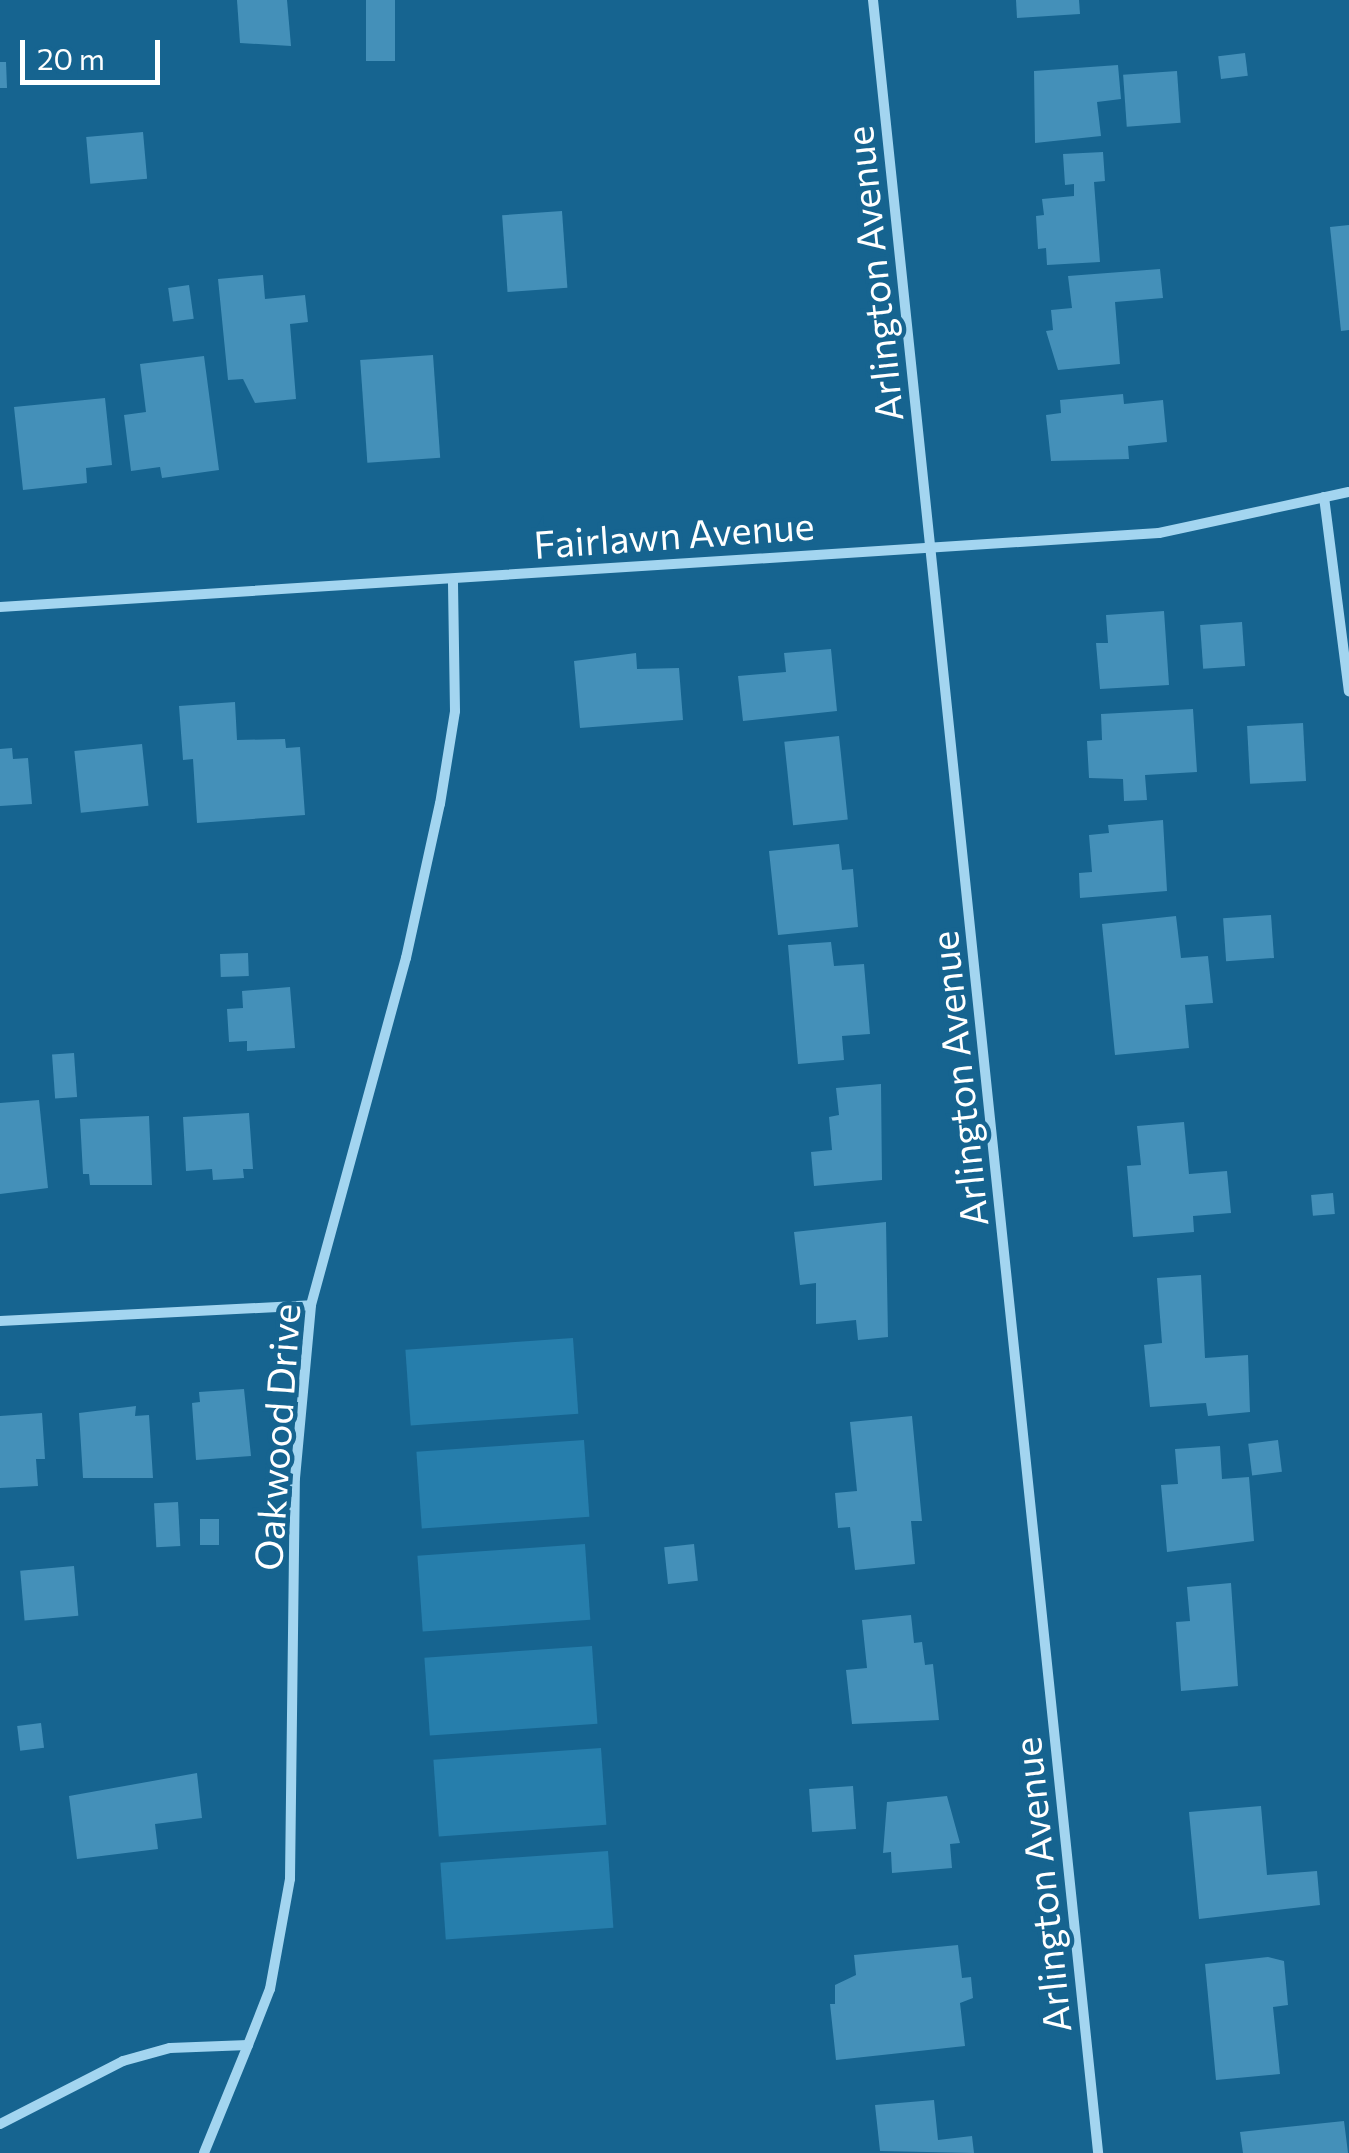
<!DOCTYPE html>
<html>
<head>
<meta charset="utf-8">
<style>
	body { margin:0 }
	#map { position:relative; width:1349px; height:2153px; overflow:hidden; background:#166490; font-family:Commissioner,sans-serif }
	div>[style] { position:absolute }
	.green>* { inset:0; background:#267eac; transform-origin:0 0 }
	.building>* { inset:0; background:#4490b9; transform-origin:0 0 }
	.street>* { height:10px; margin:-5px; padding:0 5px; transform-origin:5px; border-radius:5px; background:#a3d5f0 }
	span { translate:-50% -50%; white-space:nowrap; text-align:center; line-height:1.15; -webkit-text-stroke:9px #166490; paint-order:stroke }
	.street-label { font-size:38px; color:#fff }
	.scale { position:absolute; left:20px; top:40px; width:140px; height:45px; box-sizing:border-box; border:5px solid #fff; border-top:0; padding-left:12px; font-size:30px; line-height:35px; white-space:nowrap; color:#fff; -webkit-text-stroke:8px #166490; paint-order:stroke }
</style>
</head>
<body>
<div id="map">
	<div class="green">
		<div style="left:573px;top:1338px;width:76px;height:168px;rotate:86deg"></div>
		<div style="left:584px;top:1440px;width:77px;height:168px;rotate:86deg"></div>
		<div style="left:585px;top:1544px;width:76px;height:168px;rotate:86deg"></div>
		<div style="left:592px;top:1646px;width:78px;height:168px;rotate:86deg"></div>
		<div style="left:601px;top:1748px;width:77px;height:168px;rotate:86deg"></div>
		<div style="left:608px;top:1851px;width:77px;height:168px;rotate:86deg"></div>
	</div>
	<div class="building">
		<div style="clip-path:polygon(237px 0,287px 0,291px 46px,240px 43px)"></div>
		<div style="left:366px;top:0;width:29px;height:61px"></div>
		<div style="clip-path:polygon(1016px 0,1079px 0,1080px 14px,1017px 18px)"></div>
		<div style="left:1245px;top:53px;width:23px;height:27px;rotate:83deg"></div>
		<div style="clip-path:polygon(0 62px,6px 62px,7px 88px,0 88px)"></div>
		<div style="clip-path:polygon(1118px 65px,1121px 99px,1097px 102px,1101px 136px,1035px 143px,1034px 71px)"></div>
		<div style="left:1177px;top:71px;width:52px;height:54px;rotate:86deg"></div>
		<div style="left:143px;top:132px;width:47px;height:57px;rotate:85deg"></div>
		<div style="clip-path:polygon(1103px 152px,1105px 181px,1094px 182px,1100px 262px,1047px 265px,1046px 248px,1038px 249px,1036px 216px,1044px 215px,1042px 199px,1074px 196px,1074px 184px,1065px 185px,1063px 154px)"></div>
		<div style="left:562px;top:211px;width:77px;height:60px;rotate:86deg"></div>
		<div style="clip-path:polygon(1349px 225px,1349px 330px,1341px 331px,1330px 227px)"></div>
		<div style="clip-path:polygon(1160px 269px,1163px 298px,1115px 302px,1120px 364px,1058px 370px,1046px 331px,1053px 330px,1051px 310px,1072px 308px,1068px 276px)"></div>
		<div style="clip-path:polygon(263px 275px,265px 299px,305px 295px,308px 322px,290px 324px,296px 399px,255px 403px,243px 379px,228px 380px,218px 279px)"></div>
		<div style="left:189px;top:285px;width:34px;height:21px;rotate:82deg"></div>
		<div style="left:433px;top:355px;width:103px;height:73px;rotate:86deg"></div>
		<div style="clip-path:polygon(204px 356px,219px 470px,162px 478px,160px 467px,131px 471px,124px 415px,146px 412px,140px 364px)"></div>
		<div style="clip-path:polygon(1123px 394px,1124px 404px,1163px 400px,1167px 442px,1128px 446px,1129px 459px,1051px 461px,1046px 415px,1061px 413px,1060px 400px)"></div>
		<div style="clip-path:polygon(105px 398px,112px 465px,86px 468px,87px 483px,23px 490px,14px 407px)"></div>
		<div style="clip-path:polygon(1164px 611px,1169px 685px,1100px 689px,1096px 643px,1108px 643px,1106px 615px)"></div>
		<div style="left:1242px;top:622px;width:44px;height:42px;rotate:86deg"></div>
		<div style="clip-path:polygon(831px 649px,837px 711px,743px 721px,738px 676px,786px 672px,784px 653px)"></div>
		<div style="clip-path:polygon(636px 653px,637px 669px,679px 668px,683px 720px,580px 728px,574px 661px)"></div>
		<div style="clip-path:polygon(235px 702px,237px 740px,285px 739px,286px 748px,300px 747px,305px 815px,197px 823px,193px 759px,183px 760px,179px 706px)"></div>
		<div style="clip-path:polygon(1193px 709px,1197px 772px,1145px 775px,1147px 800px,1124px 801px,1123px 779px,1089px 778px,1087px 741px,1102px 740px,1101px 714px)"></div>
		<div style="left:1303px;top:723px;width:58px;height:56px;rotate:87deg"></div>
		<div style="left:839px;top:736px;width:84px;height:55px;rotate:84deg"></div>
		<div style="left:142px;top:744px;width:62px;height:68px;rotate:84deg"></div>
		<div style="clip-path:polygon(12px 748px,13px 759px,28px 758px,32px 804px,0 806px,0 749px)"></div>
		<div style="clip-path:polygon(1163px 820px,1167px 891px,1080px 898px,1079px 873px,1092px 872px,1089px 835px,1109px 833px,1108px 825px)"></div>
		<div style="clip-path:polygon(839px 844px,842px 870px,853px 869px,858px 927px,778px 935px,769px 851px)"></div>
		<div style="left:1271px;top:915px;width:43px;height:48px;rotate:86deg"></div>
		<div style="clip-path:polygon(1176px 916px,1181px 958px,1208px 956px,1213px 1003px,1185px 1005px,1189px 1048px,1115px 1055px,1102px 924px)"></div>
		<div style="clip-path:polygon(831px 942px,834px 966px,864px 964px,870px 1034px,842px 1036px,844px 1060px,798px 1064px,788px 945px)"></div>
		<div style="left:248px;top:953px;width:23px;height:28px;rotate:88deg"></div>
		<div style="clip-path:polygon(290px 987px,295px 1048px,247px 1051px,247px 1041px,229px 1042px,227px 1009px,243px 1008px,242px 991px)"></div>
		<div style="left:74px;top:1053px;width:44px;height:22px;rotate:86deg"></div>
		<div style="clip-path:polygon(881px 1084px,882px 1180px,814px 1186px,811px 1152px,832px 1150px,829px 1117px,839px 1115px,836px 1088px)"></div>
		<div style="clip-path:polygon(39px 1100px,48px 1188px,0 1194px,0 1103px)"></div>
		<div style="clip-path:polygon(249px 1113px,253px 1169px,243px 1169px,244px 1178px,213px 1180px,212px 1169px,186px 1171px,183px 1117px)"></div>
		<div style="clip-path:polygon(149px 1116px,152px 1185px,90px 1185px,89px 1174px,83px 1174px,80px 1119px)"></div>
		<div style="clip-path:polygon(1184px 1122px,1189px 1174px,1227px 1171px,1231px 1213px,1193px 1216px,1194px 1232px,1133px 1237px,1127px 1166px,1141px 1165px,1137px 1126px)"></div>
		<div style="left:1333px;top:1193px;width:21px;height:22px;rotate:85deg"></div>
		<div style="clip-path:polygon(886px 1222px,888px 1337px,858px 1340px,856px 1320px,816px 1324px,816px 1283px,800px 1285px,794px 1232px)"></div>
		<div style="clip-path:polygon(1201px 1275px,1205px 1358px,1248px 1355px,1250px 1412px,1208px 1416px,1206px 1403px,1150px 1407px,1144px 1345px,1162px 1343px,1157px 1278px)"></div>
		<div style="clip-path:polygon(244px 1389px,251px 1456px,196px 1460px,192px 1403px,200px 1402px,199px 1392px)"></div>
		<div style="clip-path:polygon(136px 1406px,135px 1416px,149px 1415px,153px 1478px,83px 1478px,79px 1413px)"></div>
		<div style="clip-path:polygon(42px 1413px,45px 1459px,36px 1459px,38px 1486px,0 1488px,0 1416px)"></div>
		<div style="clip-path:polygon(912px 1416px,922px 1521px,911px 1521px,915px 1564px,855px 1570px,850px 1527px,838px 1528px,835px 1493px,857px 1491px,850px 1422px)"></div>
		<div style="left:1278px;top:1440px;width:32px;height:30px;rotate:83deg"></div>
		<div style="clip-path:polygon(1220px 1446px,1222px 1479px,1249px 1477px,1254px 1541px,1167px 1552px,1161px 1485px,1178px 1484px,1175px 1449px)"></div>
		<div style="left:178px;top:1502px;width:44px;height:24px;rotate:87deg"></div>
		<div style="left:200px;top:1519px;width:19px;height:26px"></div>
		<div style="left:694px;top:1544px;width:37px;height:30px;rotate:84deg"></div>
		<div style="left:74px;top:1566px;width:50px;height:54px;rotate:85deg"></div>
		<div style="clip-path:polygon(1231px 1583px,1238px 1686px,1181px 1691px,1176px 1622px,1190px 1621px,1187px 1587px)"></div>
		<div style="clip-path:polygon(911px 1615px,914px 1643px,922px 1642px,925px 1665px,933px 1664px,939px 1720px,852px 1724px,846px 1670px,867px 1668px,862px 1620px)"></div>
		<div style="left:41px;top:1723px;width:25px;height:24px;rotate:83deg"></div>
		<div style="clip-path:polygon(197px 1773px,202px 1818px,155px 1824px,158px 1849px,77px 1859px,69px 1796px)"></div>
		<div style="left:853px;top:1786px;width:43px;height:44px;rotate:86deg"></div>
		<div style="clip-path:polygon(947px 1796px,960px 1843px,950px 1844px,952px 1868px,892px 1873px,891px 1852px,883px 1853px,887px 1802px)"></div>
		<div style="clip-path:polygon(1261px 1806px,1267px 1875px,1317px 1871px,1320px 1905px,1199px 1919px,1189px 1812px)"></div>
		<div style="clip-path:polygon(958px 1945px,962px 1978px,971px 1977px,973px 1998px,960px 2003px,965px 2046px,836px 2060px,830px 2004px,835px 2004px,835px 1985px,856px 1975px,854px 1955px)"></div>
		<div style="clip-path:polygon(1268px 1957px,1284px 1961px,1288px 2005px,1273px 2007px,1280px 2074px,1216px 2080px,1205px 1964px)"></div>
		<div style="clip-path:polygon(934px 2100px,938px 2140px,972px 2136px,974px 2153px,880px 2151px,875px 2105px)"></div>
		<div style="clip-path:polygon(1344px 2121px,1348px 2153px,1243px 2153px,1240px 2132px)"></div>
	</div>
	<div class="street">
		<div style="left:873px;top:0;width:2165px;rotate:84.03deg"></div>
		<div style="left:1324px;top:497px;width:196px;rotate:82.7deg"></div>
		<div style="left:0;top:607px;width:1161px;rotate:-3.65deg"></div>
		<div style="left:1159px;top:533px;width:194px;rotate:-12.2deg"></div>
		<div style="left:0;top:1321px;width:311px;rotate:-2.9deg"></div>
		<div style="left:0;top:2124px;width:138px;rotate:-27.1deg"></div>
		<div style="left:123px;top:2061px;width:49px;rotate:-15.5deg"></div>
		<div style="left:170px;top:2048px;width:78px;rotate:-2.2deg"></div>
		<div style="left:248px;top:2045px;width:60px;rotate:-68.6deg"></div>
		<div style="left:270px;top:1989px;width:112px;rotate:-79.7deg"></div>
		<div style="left:290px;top:1879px;width:401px;rotate:-89.3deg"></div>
		<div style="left:295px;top:1478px;width:174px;rotate:-84.7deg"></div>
		<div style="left:311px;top:1305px;width:360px;rotate:-74.7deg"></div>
		<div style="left:406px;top:958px;width:158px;rotate:-77.6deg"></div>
		<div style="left:440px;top:804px;width:94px;rotate:-80.8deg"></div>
		<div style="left:455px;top:711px;width:132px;rotate:-90.9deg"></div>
		<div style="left:204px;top:2153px;width:117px;rotate:-67.8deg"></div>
	</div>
	<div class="street-label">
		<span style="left:873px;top:274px;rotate:-96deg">Arlington Avenue</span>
		<span style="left:674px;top:534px;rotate:-4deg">Fairlawn Avenue</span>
		<span style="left:958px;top:1079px;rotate:-96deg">Arlington Avenue</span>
		<span style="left:276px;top:1437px;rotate:-86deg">Oakwood Drive</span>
		<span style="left:1041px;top:1885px;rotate:-96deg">Arlington Avenue</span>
	</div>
	<div class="scale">20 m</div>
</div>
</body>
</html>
